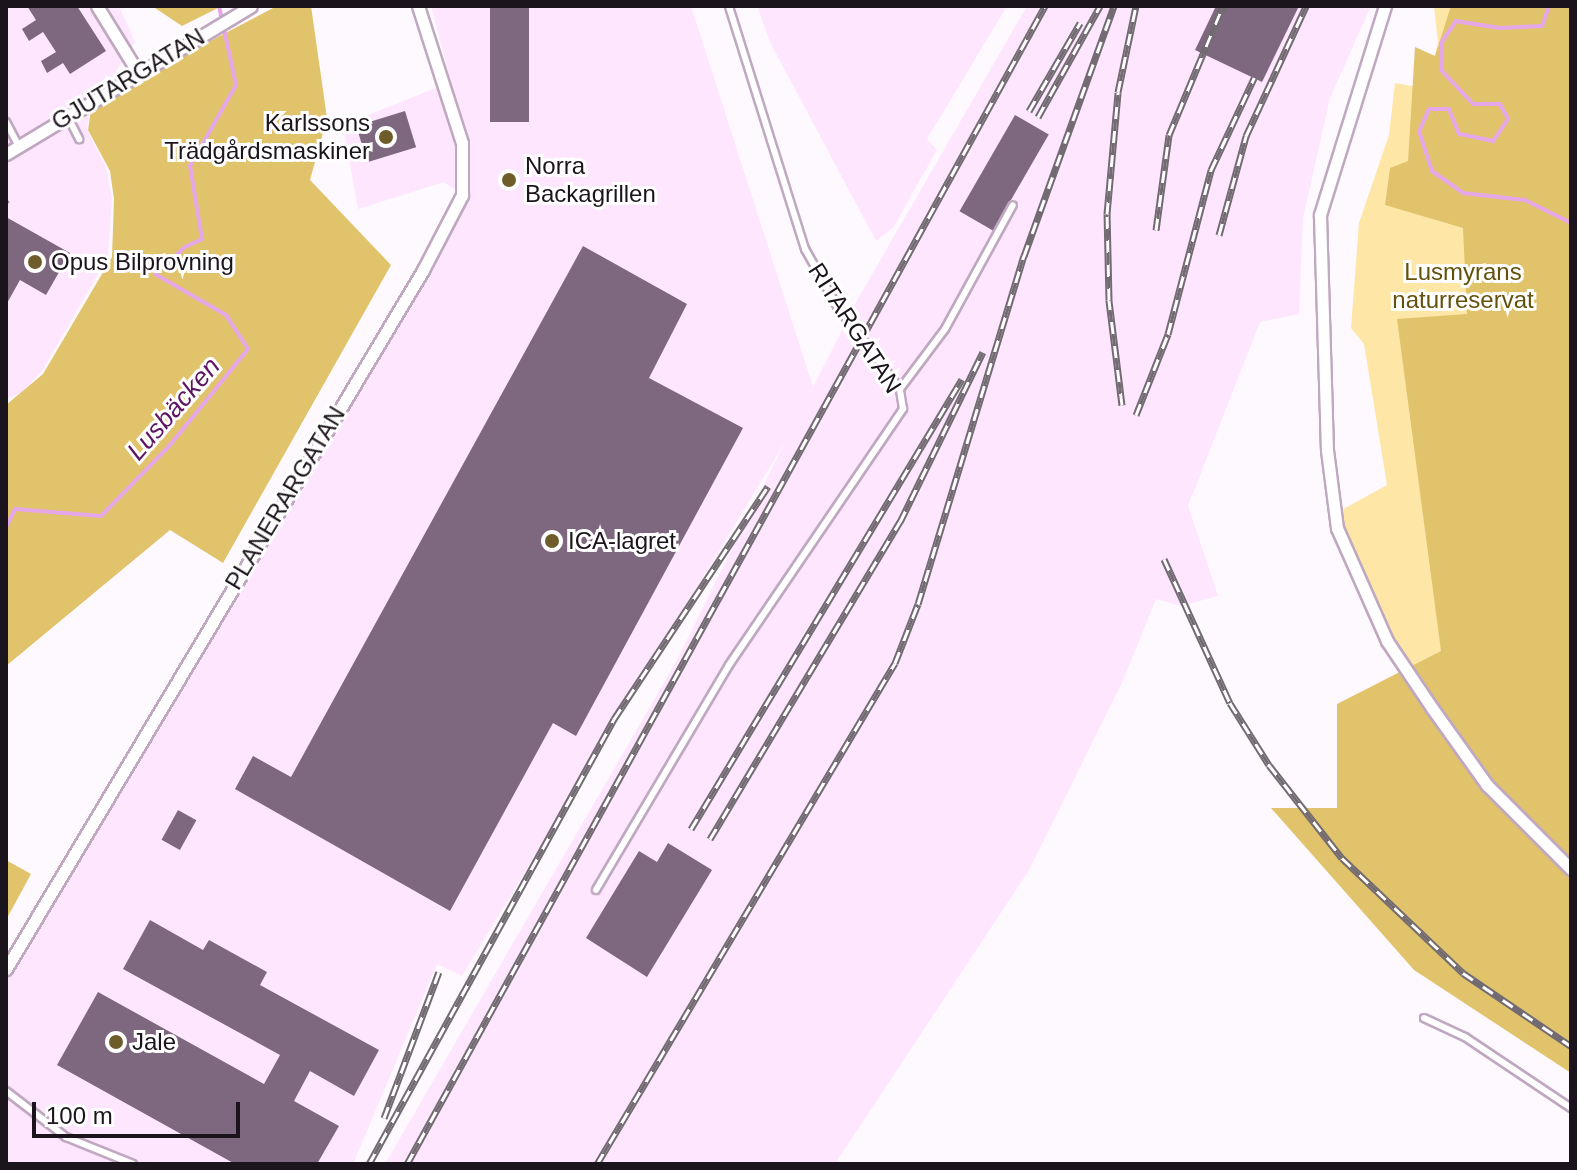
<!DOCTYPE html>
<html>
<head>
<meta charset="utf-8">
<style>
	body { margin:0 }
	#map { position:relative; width:1577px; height:1170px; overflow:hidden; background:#fef9fe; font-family:Helvetica,sans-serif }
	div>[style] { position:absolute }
	.built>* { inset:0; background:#fee6ff }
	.green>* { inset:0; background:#fee7a6 }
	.forest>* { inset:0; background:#e1c36c }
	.stream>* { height:4px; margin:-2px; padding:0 2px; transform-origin:2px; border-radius:2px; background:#e5a7e8 }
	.building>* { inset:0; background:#7e687f; transform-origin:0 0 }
	.path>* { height:2px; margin-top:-1px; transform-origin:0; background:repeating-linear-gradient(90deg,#989298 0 6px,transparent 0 10px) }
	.roads { filter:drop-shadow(2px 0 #bfa8c0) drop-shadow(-2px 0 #bfa8c0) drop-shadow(0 2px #bfa8c0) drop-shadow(0 -2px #bfa8c0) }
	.lane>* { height:6px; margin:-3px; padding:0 3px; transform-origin:3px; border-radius:3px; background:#fff }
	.street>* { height:11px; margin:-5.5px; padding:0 5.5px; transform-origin:5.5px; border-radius:5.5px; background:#fff }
	.rail>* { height:7px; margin-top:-3.5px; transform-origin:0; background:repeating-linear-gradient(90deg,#fff 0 12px,#726b72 0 24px); box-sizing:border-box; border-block:2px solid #726b72 }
	.dots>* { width:22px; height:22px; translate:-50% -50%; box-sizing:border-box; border:4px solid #fff; border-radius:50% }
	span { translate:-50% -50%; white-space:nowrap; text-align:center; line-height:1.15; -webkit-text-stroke:6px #fff; paint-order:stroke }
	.street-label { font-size:24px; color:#1c141c }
	.poi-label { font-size:24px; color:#1c141c }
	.right { translate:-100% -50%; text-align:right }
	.left { translate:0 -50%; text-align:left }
	.park-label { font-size:24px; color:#64510b }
	.water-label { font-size:26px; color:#5d1463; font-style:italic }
	.frame { position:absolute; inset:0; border:8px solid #1c141c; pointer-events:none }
	.scale { position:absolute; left:32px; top:1102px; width:208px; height:36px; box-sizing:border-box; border:4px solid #1c141c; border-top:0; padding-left:10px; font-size:24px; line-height:28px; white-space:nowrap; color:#1c141c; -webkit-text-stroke:6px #fff; paint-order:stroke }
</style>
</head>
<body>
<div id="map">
	<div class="built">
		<div style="clip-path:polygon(6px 6px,119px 6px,135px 42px,89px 113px,87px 130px,106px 167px,112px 199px,108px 257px,42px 371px,21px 393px,6px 399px)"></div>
		<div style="clip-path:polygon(431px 6px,691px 6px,813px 387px,859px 297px,1027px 6px,1371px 6px,1330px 98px,1303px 218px,1299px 314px,1260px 322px,1188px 506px,1218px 596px,1181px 606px,1156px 599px,1122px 683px,1029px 870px,835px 1164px,385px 1164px,676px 662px,785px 442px,462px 976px,437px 964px,353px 1164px,6px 1164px,6px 969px,462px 195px,444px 182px,358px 209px,343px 125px,451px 82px)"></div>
		<div style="clip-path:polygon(757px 6px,1007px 6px,927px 139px,937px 150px,893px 228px,876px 241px,771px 44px)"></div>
	</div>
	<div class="green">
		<div style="clip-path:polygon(1434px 6px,1571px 6px,1571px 874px,1379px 629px,1338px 512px,1387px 485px,1364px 344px,1351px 328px,1359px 223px,1389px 135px,1395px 83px,1412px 86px,1431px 70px,1438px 43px)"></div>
	</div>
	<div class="forest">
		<div style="clip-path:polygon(152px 6px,222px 6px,182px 26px)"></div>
		<div style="clip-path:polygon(277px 6px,311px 6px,327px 118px,310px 180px,391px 265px,223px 563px,170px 530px,6px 666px,6px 405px,43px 374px,112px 257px,114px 199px,110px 171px,88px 130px,92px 103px)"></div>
		<div style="clip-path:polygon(1451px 6px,1571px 6px,1571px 1073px,1414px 970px,1271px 808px,1337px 808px,1337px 704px,1441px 651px,1397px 319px,1467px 314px,1463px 228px,1385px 205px,1390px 168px,1408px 161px,1415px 47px,1435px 56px)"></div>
		<div style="clip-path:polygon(6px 860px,31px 874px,6px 920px)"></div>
	</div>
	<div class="stream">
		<div style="left:1549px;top:6px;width:21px;rotate:109deg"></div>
		<div style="left:1542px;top:26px;width:42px;rotate:177.3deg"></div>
		<div style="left:1500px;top:28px;width:45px;rotate:-171deg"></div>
		<div style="left:1456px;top:21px;width:27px;rotate:124deg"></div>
		<div style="left:1441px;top:43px;width:27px;rotate:90deg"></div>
		<div style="left:1441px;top:70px;width:47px;rotate:46.7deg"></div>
		<div style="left:1473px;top:104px;width:27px"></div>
		<div style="left:1500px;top:104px;width:17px;rotate:62deg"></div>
		<div style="left:1508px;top:119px;width:27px;rotate:124deg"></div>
		<div style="left:1493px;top:141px;width:35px;rotate:-168deg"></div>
		<div style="left:1459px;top:134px;width:27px;rotate:-112deg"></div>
		<div style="left:1449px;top:109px;width:20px;rotate:180deg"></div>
		<div style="left:1429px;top:109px;width:24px;rotate:114deg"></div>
		<div style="left:1419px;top:131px;width:42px;rotate:72deg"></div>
		<div style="left:1432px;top:171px;width:38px;rotate:35deg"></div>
		<div style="left:1463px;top:193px;width:62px;rotate:6.4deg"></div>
		<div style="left:1525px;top:200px;width:51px;rotate:26.6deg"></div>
		<div style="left:6px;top:527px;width:20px;rotate:-63deg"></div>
		<div style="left:15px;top:509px;width:86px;rotate:4.7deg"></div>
		<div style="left:101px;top:516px;width:99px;rotate:-45.8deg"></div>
		<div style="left:170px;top:445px;width:124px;rotate:-50.9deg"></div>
		<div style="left:248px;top:349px;width:40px;rotate:-122.9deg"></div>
		<div style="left:226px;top:315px;width:82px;rotate:-150deg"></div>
		<div style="left:155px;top:274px;width:40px;rotate:-42deg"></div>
		<div style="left:185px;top:247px;width:19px;rotate:-25deg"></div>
		<div style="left:202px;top:239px;width:74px;rotate:-99.3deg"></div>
		<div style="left:190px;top:166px;width:93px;rotate:-60.4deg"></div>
		<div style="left:236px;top:85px;width:81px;rotate:-102.1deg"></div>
	</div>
	<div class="building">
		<div style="clip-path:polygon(27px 6px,77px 6px,106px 51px,70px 74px,63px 63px,47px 73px,41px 61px,56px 52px,43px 32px,29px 41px,22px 29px,36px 20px)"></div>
		<div style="left:490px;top:6px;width:39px;height:116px"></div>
		<div style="clip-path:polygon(1216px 6px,1299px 6px,1262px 82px,1195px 50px)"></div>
		<div style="left:405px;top:111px;width:38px;height:51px;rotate:73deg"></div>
		<div style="left:1015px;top:115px;width:39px;height:111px;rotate:30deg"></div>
		<div style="clip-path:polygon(6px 217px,70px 253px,46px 295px,20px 280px,6px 305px)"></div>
		<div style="clip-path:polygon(583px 246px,687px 304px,649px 378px,743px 428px,576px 736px,553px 723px,450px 911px,235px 789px,253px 756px,291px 777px)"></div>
		<div style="left:178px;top:810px;width:21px;height:34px;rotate:29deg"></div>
		<div style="clip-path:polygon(668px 843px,712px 870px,647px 977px,586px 938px,639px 851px,657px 862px)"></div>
		<div style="clip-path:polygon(150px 920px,203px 950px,209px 940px,267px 972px,260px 985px,379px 1050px,354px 1096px,310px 1071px,294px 1101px,339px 1126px,317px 1164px,235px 1164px,57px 1065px,98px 992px,264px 1084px,280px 1055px,123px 969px)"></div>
	</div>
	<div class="path">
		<div style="left:6px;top:199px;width:5px;rotate:53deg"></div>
	</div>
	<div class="roads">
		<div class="lane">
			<div style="left:68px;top:117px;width:25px;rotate:63deg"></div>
			<div style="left:6px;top:122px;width:27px;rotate:62deg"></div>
			<div style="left:900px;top:389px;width:75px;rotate:-53.1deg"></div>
			<div style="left:945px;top:329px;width:141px;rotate:-61.3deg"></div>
			<div style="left:596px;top:890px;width:261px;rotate:-59.4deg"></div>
			<div style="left:729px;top:665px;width:310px;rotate:-55.8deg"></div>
			<div style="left:903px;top:409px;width:20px;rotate:-99deg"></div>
			<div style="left:900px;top:389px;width:104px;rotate:-127.2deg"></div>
			<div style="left:837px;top:306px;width:65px;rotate:-119.3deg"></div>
			<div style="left:805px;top:249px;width:255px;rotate:-107.4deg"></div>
			<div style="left:1424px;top:1018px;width:45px;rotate:24.9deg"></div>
			<div style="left:1465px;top:1037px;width:128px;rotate:33.8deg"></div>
			<div style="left:6px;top:1091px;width:76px;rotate:37.5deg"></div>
			<div style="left:66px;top:1137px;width:72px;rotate:21.9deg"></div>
		</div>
		<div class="street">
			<div style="left:97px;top:6px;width:76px;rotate:58.4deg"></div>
			<div style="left:1385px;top:6px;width:219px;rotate:107.3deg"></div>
			<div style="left:1320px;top:215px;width:235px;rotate:88.3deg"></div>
			<div style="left:1327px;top:450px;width:79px;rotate:82.7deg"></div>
			<div style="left:1337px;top:528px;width:124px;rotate:66.1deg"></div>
			<div style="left:1387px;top:641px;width:81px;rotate:56.1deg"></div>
			<div style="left:1432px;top:708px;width:95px;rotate:54.5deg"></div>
			<div style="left:1487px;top:785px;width:119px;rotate:45deg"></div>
			<div style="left:6px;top:154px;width:286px;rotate:-31.1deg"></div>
			<div style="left:6px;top:969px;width:814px;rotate:-59.18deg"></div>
			<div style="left:423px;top:270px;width:85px;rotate:-62.5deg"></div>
			<div style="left:462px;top:195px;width:52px;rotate:-90deg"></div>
			<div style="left:462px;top:143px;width:144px;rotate:-107.8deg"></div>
		</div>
	</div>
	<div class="rail">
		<div style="left:1029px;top:111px;width:102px;rotate:-59.9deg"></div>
		<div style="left:1038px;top:117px;width:127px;rotate:-60.8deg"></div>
		<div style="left:1156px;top:230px;width:96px;rotate:-82.2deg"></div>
		<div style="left:1169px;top:135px;width:140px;rotate:-67.3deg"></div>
		<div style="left:1219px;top:235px;width:103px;rotate:-74.7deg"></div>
		<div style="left:1246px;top:136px;width:143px;rotate:-65.2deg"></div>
		<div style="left:1122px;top:405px;width:106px;rotate:-97.1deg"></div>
		<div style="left:1109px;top:300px;width:86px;rotate:-91.3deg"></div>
		<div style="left:1107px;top:214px;width:122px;rotate:-84.8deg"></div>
		<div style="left:1118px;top:92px;width:88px;rotate:-78.2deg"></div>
		<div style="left:1136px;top:415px;width:87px;rotate:-68.4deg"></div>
		<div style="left:1168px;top:334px;width:170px;rotate:-75.3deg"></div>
		<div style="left:1211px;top:170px;width:102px;rotate:-64.9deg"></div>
		<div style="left:1164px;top:559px;width:158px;rotate:65.4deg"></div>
		<div style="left:1230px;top:703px;width:73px;rotate:57.8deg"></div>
		<div style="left:1269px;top:765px;width:118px;rotate:51.9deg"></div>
		<div style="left:1342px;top:858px;width:167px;rotate:43.5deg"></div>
		<div style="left:1463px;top:973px;width:130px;rotate:34.1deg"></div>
		<div style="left:691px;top:829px;width:525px;rotate:-58.94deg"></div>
		<div style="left:710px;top:839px;width:370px;rotate:-59.1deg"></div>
		<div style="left:900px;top:522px;width:189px;rotate:-64deg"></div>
		<div style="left:384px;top:1118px;width:156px;rotate:-69.4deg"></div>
		<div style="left:369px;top:1164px;width:508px;rotate:-61.16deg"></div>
		<div style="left:614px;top:719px;width:279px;rotate:-56.5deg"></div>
		<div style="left:407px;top:1164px;width:1322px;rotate:-61.15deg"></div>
		<div style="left:597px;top:1164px;width:583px;rotate:-59.26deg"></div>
		<div style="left:895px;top:663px;width:63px;rotate:-68.7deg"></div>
		<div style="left:918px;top:604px;width:364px;rotate:-73.1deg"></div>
		<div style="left:1024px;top:256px;width:266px;rotate:-70.2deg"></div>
	</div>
	<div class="dots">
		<div style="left:386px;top:137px;background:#6e5d2b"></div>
		<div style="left:509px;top:180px;background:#6e5d2b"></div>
		<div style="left:35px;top:262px;background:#6e5d2b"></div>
		<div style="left:552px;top:541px;background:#6e5d2b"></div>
		<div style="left:116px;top:1042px;background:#6e5d2b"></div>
	</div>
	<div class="street-label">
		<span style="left:128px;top:79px;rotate:-31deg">GJUTARGATAN</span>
		<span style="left:855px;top:328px;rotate:57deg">RITARGATAN</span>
		<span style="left:285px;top:498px;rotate:-59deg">PLANERARGATAN</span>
	</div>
	<div class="poi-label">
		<span class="right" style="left:370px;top:137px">Karlssons<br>Trädgårdsmaskiner</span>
		<span class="left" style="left:525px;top:180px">Norra<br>Backagrillen</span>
		<span class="left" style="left:51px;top:262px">Opus Bilprovning</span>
		<span class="left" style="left:568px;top:541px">ICA-lagret</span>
		<span class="left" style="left:132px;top:1042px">Jale</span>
	</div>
	<div class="park-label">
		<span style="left:1463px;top:286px">Lusmyrans<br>naturreservat</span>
	</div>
	<div class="water-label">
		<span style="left:174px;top:409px;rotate:-49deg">Lusbäcken</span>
	</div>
	<div class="frame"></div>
	<div class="scale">100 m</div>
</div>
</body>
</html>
